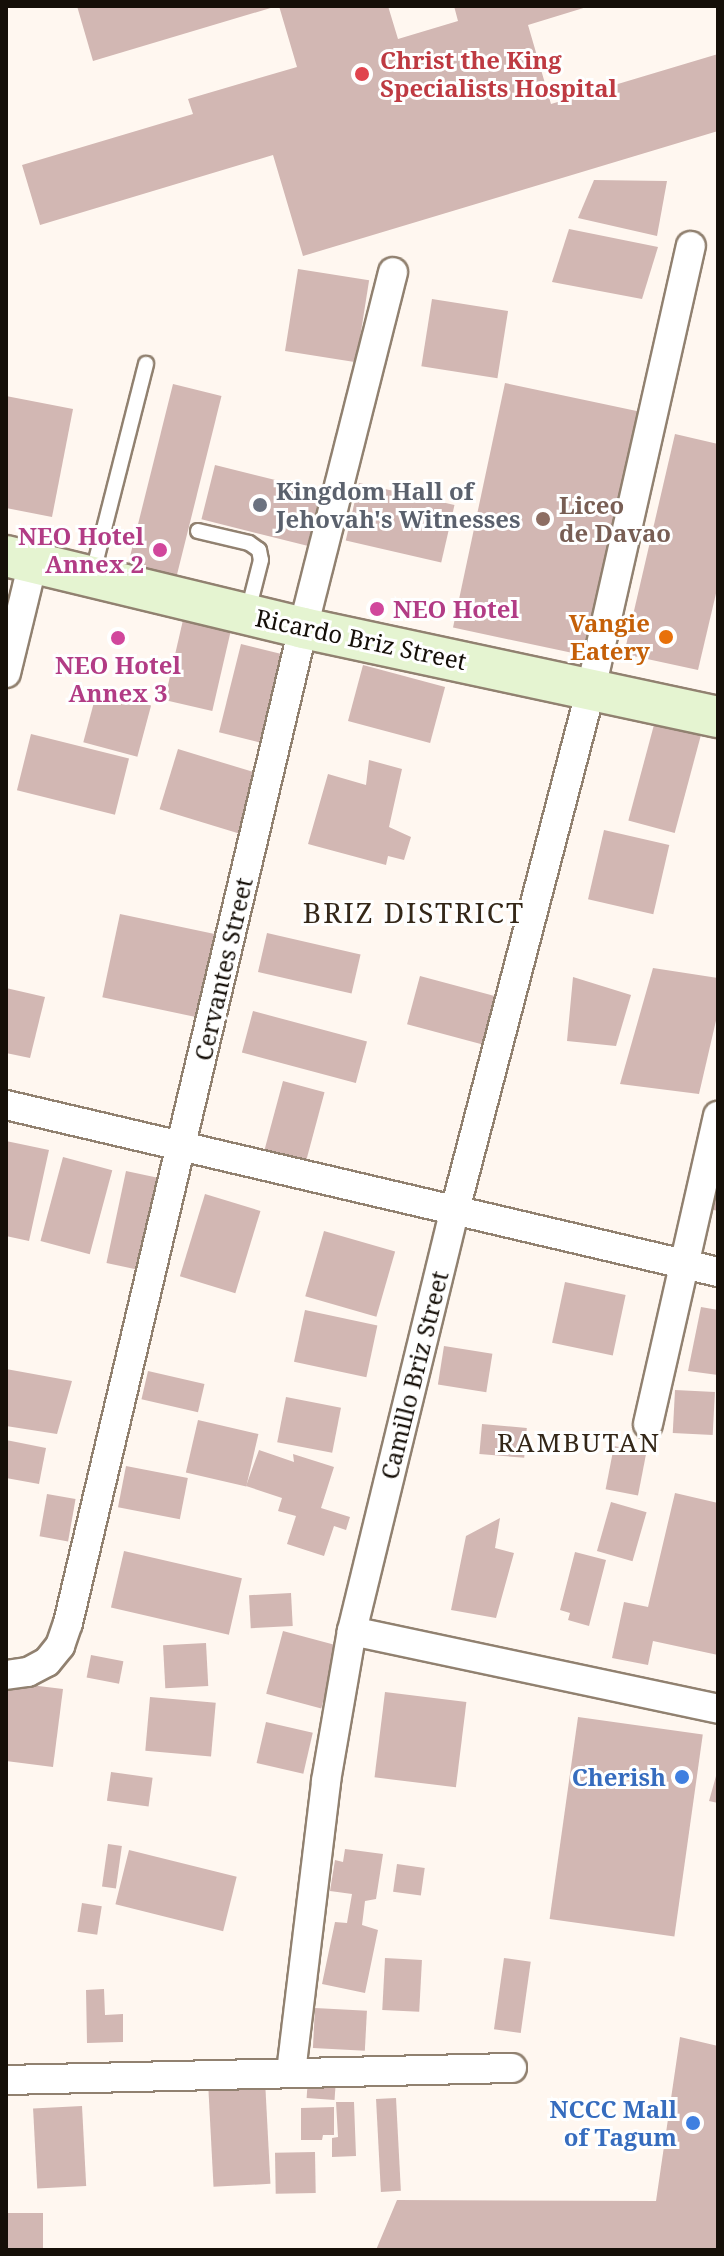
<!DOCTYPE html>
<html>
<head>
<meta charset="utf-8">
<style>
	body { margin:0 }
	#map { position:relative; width:724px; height:2256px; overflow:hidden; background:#fff7f0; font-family:"Noto Serif",serif }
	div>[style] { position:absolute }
	.building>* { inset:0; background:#d2b7b3; transform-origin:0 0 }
	.roads { filter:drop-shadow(2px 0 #918170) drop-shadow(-2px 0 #918170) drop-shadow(0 2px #918170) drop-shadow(0 -2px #918170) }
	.lane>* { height:14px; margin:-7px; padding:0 7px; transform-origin:7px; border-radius:7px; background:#fff }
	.street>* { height:28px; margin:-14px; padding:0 14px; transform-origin:14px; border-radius:14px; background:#fff }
	.secondary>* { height:40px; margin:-20px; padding:0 20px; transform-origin:20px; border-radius:20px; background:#e5f4d1 }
	.dots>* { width:22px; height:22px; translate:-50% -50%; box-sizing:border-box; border:4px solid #fff; border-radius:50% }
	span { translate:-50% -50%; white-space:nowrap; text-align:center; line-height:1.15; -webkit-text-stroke:6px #fff; paint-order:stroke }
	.health-label { font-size:24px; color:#be3a42; font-weight:700 }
	.left { translate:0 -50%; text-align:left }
	.worship-label { font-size:24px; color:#5b616d; font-weight:700 }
	.education-label { font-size:24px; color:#785e54; font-weight:700 }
	.hotel-label { font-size:24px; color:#b23c85; font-weight:700 }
	.right { translate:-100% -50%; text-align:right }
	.food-label { font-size:24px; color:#c56008; font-weight:700 }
	.street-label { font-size:24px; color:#150f08 }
	.shop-label { font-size:24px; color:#366cbe; font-weight:700 }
	.neighbourhood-label { font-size:26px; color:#342718; letter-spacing:2px }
	.quarter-label { font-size:28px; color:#342718; letter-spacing:2px }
	.frame { position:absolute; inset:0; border:8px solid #150f08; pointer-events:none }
</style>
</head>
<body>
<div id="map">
	<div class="building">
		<div style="clip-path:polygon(77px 6px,273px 6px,274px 7px,93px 61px)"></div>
		<div style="clip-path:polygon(279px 6px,388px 6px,398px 39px,458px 21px,454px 6px,590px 6px,528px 25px,551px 104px,718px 54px,718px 131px,303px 256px,273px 155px,40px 225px,22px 165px,193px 114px,188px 99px,297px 67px)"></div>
		<div style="clip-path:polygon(594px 180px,667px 181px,657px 236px,578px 218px)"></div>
		<div style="clip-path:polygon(569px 229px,658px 247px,642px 299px,552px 282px)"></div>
		<div style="left:298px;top:269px;width:72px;height:83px;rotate:9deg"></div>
		<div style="left:432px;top:299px;width:77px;height:68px;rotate:9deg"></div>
		<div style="left:505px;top:383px;width:137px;height:250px;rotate:12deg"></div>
		<div style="left:173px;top:384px;width:50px;height:186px;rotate:14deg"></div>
		<div style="clip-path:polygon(6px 396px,73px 409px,52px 517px,6px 508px)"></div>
		<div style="clip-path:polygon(675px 434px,718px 444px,718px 585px,698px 670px,624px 654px)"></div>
		<div style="left:215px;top:465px;width:109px;height:56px;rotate:14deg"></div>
		<div style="left:359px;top:483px;width:98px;height:59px;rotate:13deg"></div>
		<div style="left:183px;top:620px;width:49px;height:82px;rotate:13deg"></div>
		<div style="left:241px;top:644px;width:49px;height:91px;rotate:14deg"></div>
		<div style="left:363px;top:665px;width:85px;height:58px;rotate:15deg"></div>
		<div style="left:97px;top:691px;width:56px;height:53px;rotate:15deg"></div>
		<div style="left:655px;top:721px;width:48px;height:103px;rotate:15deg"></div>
		<div style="left:31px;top:734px;width:101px;height:58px;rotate:14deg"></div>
		<div style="left:178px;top:749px;width:83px;height:63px;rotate:17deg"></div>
		<div style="clip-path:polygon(369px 760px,402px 769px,389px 827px,411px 837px,404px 860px,388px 856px,386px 865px,308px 844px,328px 774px,366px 785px)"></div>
		<div style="left:604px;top:830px;width:67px;height:71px;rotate:13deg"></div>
		<div style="left:120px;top:914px;width:104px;height:85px;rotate:12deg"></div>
		<div style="left:267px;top:933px;width:96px;height:40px;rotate:13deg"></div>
		<div style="clip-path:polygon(653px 968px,718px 978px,718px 1012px,699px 1094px,620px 1084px)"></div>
		<div style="left:420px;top:976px;width:83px;height:50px;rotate:15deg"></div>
		<div style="clip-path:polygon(573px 977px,631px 995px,616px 1046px,567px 1041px)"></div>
		<div style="clip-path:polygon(6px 988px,45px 997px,30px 1058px,6px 1053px)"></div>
		<div style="left:253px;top:1011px;width:118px;height:43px;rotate:15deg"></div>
		<div style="left:283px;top:1081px;width:43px;height:71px;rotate:15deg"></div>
		<div style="clip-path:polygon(6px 1141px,49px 1150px,29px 1241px,6px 1236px)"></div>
		<div style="left:63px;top:1157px;width:51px;height:87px;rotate:15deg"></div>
		<div style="left:126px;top:1171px;width:42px;height:94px;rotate:12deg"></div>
		<div style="clip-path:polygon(718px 1186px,718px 1211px,710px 1209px)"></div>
		<div style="left:205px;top:1194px;width:58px;height:86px;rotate:17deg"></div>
		<div style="left:324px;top:1231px;width:74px;height:68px;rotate:16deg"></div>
		<div style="left:565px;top:1282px;width:62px;height:62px;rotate:12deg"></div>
		<div style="clip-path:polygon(701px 1307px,718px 1310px,718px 1375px,688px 1371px)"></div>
		<div style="left:305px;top:1310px;width:74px;height:53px;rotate:12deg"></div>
		<div style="left:444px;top:1346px;width:49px;height:39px;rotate:9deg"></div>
		<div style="clip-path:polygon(6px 1369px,72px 1381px,57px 1434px,6px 1426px)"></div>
		<div style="left:148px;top:1371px;width:58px;height:29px;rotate:13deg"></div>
		<div style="left:675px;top:1390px;width:40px;height:43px;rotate:3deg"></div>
		<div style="left:286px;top:1397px;width:56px;height:46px;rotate:11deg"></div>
		<div style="left:198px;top:1420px;width:62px;height:54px;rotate:13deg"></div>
		<div style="left:482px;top:1424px;width:45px;height:30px;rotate:5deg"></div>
		<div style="clip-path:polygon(6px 1440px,46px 1448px,39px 1484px,6px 1478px)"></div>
		<div style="left:614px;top:1446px;width:33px;height:44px;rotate:11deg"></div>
		<div style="clip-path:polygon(259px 1450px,294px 1462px,293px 1454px,334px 1467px,321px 1508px,350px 1517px,346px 1530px,334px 1526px,324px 1556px,287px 1544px,296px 1516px,278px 1511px,282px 1498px,246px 1486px)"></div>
		<div style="left:126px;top:1466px;width:63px;height:42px;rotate:11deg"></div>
		<div style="clip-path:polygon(675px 1493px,718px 1503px,718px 1655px,653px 1641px,648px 1665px,612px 1658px,624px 1602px,648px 1607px)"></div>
		<div style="left:47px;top:1494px;width:29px;height:43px;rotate:10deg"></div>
		<div style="left:611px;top:1502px;width:37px;height:51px;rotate:16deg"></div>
		<div style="clip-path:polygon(500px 1518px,495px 1548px,514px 1553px,496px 1618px,451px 1610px,466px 1536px)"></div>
		<div style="left:124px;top:1551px;width:121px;height:58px;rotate:13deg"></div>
		<div style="clip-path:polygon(575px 1552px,606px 1560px,589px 1626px,568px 1620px,570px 1613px,560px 1610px)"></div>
		<div style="left:291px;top:1593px;width:33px;height:42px;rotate:87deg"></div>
		<div style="left:283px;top:1631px;width:57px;height:65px;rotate:15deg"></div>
		<div style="left:206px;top:1643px;width:43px;height:43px;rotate:87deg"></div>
		<div style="left:91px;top:1655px;width:33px;height:23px;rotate:11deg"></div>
		<div style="clip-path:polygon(6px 1682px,63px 1689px,53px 1767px,6px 1761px)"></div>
		<div style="left:385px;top:1692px;width:82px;height:86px;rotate:7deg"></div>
		<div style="left:150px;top:1697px;width:66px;height:54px;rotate:5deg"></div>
		<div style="left:578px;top:1717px;width:126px;height:204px;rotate:8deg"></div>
		<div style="left:266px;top:1722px;width:48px;height:42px;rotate:13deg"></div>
		<div style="clip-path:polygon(718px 1769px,718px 1803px,709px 1801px)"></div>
		<div style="left:111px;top:1772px;width:42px;height:29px;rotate:8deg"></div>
		<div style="left:108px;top:1844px;width:14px;height:43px;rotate:8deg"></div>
		<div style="clip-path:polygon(345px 1849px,383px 1854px,376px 1899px,365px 1901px,362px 1925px,378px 1930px,365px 1993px,322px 1984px,335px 1922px,347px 1923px,352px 1894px,330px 1891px,335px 1860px,343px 1862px)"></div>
		<div style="left:129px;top:1850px;width:111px;height:56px;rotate:14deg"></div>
		<div style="left:397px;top:1864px;width:28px;height:28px;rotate:8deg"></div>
		<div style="left:82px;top:1903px;width:20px;height:29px;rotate:9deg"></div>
		<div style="left:385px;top:1958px;width:37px;height:52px;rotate:3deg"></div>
		<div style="left:504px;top:1958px;width:27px;height:72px;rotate:8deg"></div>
		<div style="clip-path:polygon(104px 1989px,105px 2015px,123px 2014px,123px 2042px,87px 2043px,86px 1990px)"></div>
		<div style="left:315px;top:2008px;width:52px;height:40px;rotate:3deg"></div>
		<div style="clip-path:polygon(680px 2037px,718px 2046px,718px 2250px,376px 2250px,397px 2200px,656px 2201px)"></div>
		<div style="left:308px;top:2078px;width:28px;height:20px;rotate:4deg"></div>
		<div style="left:265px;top:2080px;width:104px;height:57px;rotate:87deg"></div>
		<div style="left:396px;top:2098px;width:93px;height:20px;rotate:87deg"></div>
		<div style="clip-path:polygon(336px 2102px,354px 2102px,356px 2156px,332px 2157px,332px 2138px,338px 2137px)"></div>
		<div style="left:82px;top:2106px;width:80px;height:49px;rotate:87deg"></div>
		<div style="clip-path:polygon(334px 2107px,334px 2135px,323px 2135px,322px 2140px,301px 2140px,301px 2108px)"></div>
		<div style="left:315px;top:2152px;width:41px;height:40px;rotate:89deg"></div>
		<div style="left:6px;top:2213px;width:37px;height:37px"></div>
	</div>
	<div class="roads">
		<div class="lane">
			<div style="left:198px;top:531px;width:52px;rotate:13.2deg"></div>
			<div style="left:249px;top:543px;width:12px;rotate:35deg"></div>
			<div style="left:259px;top:550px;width:10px;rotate:79deg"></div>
			<div style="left:261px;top:560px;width:53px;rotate:104.3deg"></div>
			<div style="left:92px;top:576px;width:219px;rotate:-75.7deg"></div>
		</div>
		<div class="street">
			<div style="left:6px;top:673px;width:114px;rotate:-76.3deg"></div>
			<div style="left:6px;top:1105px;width:731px;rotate:13.2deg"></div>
			<div style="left:648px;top:1424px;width:316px;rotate:-77.2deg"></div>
			<div style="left:352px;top:1631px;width:374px;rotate:12deg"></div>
			<div style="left:6px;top:1675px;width:22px;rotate:-8deg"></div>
			<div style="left:28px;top:1672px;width:21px;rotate:-28deg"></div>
			<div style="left:47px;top:1662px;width:21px;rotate:-51deg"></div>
			<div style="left:60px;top:1646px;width:24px;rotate:-71deg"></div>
			<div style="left:68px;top:1623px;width:1022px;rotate:-76.71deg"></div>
			<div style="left:303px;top:628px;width:367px;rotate:-75.8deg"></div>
			<div style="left:291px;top:2072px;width:293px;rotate:-83.1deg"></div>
			<div style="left:326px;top:1781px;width:152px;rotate:-80.2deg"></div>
			<div style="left:352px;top:1631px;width:433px;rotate:-76.3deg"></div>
			<div style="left:455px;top:1210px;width:538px;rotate:-75.37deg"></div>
			<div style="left:591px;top:689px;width:454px;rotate:-77.3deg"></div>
			<div style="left:6px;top:2080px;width:506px;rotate:-1.36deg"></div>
		</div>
		<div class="secondary">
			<div style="left:6px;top:556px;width:306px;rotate:13.6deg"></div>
			<div style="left:303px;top:628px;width:424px;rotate:12.1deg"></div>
		</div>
	</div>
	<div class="dots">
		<div style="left:362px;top:74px;background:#e0444e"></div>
		<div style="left:260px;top:505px;background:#6b7280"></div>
		<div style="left:543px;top:519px;background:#8d6e63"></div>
		<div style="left:160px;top:550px;background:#d1479c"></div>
		<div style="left:377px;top:609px;background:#d1479c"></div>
		<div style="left:666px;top:637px;background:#e8710a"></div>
		<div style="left:118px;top:638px;background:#d1479c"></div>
		<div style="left:682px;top:1777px;background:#3f7fe0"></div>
		<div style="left:693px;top:2123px;background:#3f7fe0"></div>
	</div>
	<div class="health-label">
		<span class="left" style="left:380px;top:74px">Christ the King<br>Specialists Hospital</span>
	</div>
	<div class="worship-label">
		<span class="left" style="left:276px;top:505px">Kingdom Hall of<br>Jehovah's Witnesses</span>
	</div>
	<div class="education-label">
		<span class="left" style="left:559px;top:519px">Liceo<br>de Davao</span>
	</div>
	<div class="hotel-label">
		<span class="right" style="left:144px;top:550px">NEO Hotel<br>Annex 2</span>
		<span class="left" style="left:393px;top:609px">NEO Hotel</span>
		<span style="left:118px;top:679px">NEO Hotel<br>Annex 3</span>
	</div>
	<div class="food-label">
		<span class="right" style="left:650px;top:637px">Vangie<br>Eatery</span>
	</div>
	<div class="street-label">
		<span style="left:361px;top:639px;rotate:12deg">Ricardo Briz Street</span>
		<span style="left:223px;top:969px;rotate:-77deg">Cervantes Street</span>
		<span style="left:414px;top:1375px;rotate:-76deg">Camillo Briz Street</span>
	</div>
	<div class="shop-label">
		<span class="right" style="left:666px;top:1777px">Cherish</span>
		<span class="right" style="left:677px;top:2123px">NCCC Mall<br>of Tagum</span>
	</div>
	<div class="neighbourhood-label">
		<span style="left:579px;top:1443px">RAMBUTAN</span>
	</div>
	<div class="quarter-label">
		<span style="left:414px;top:912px">BRIZ DISTRICT</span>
	</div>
	<div class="frame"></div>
</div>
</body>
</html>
